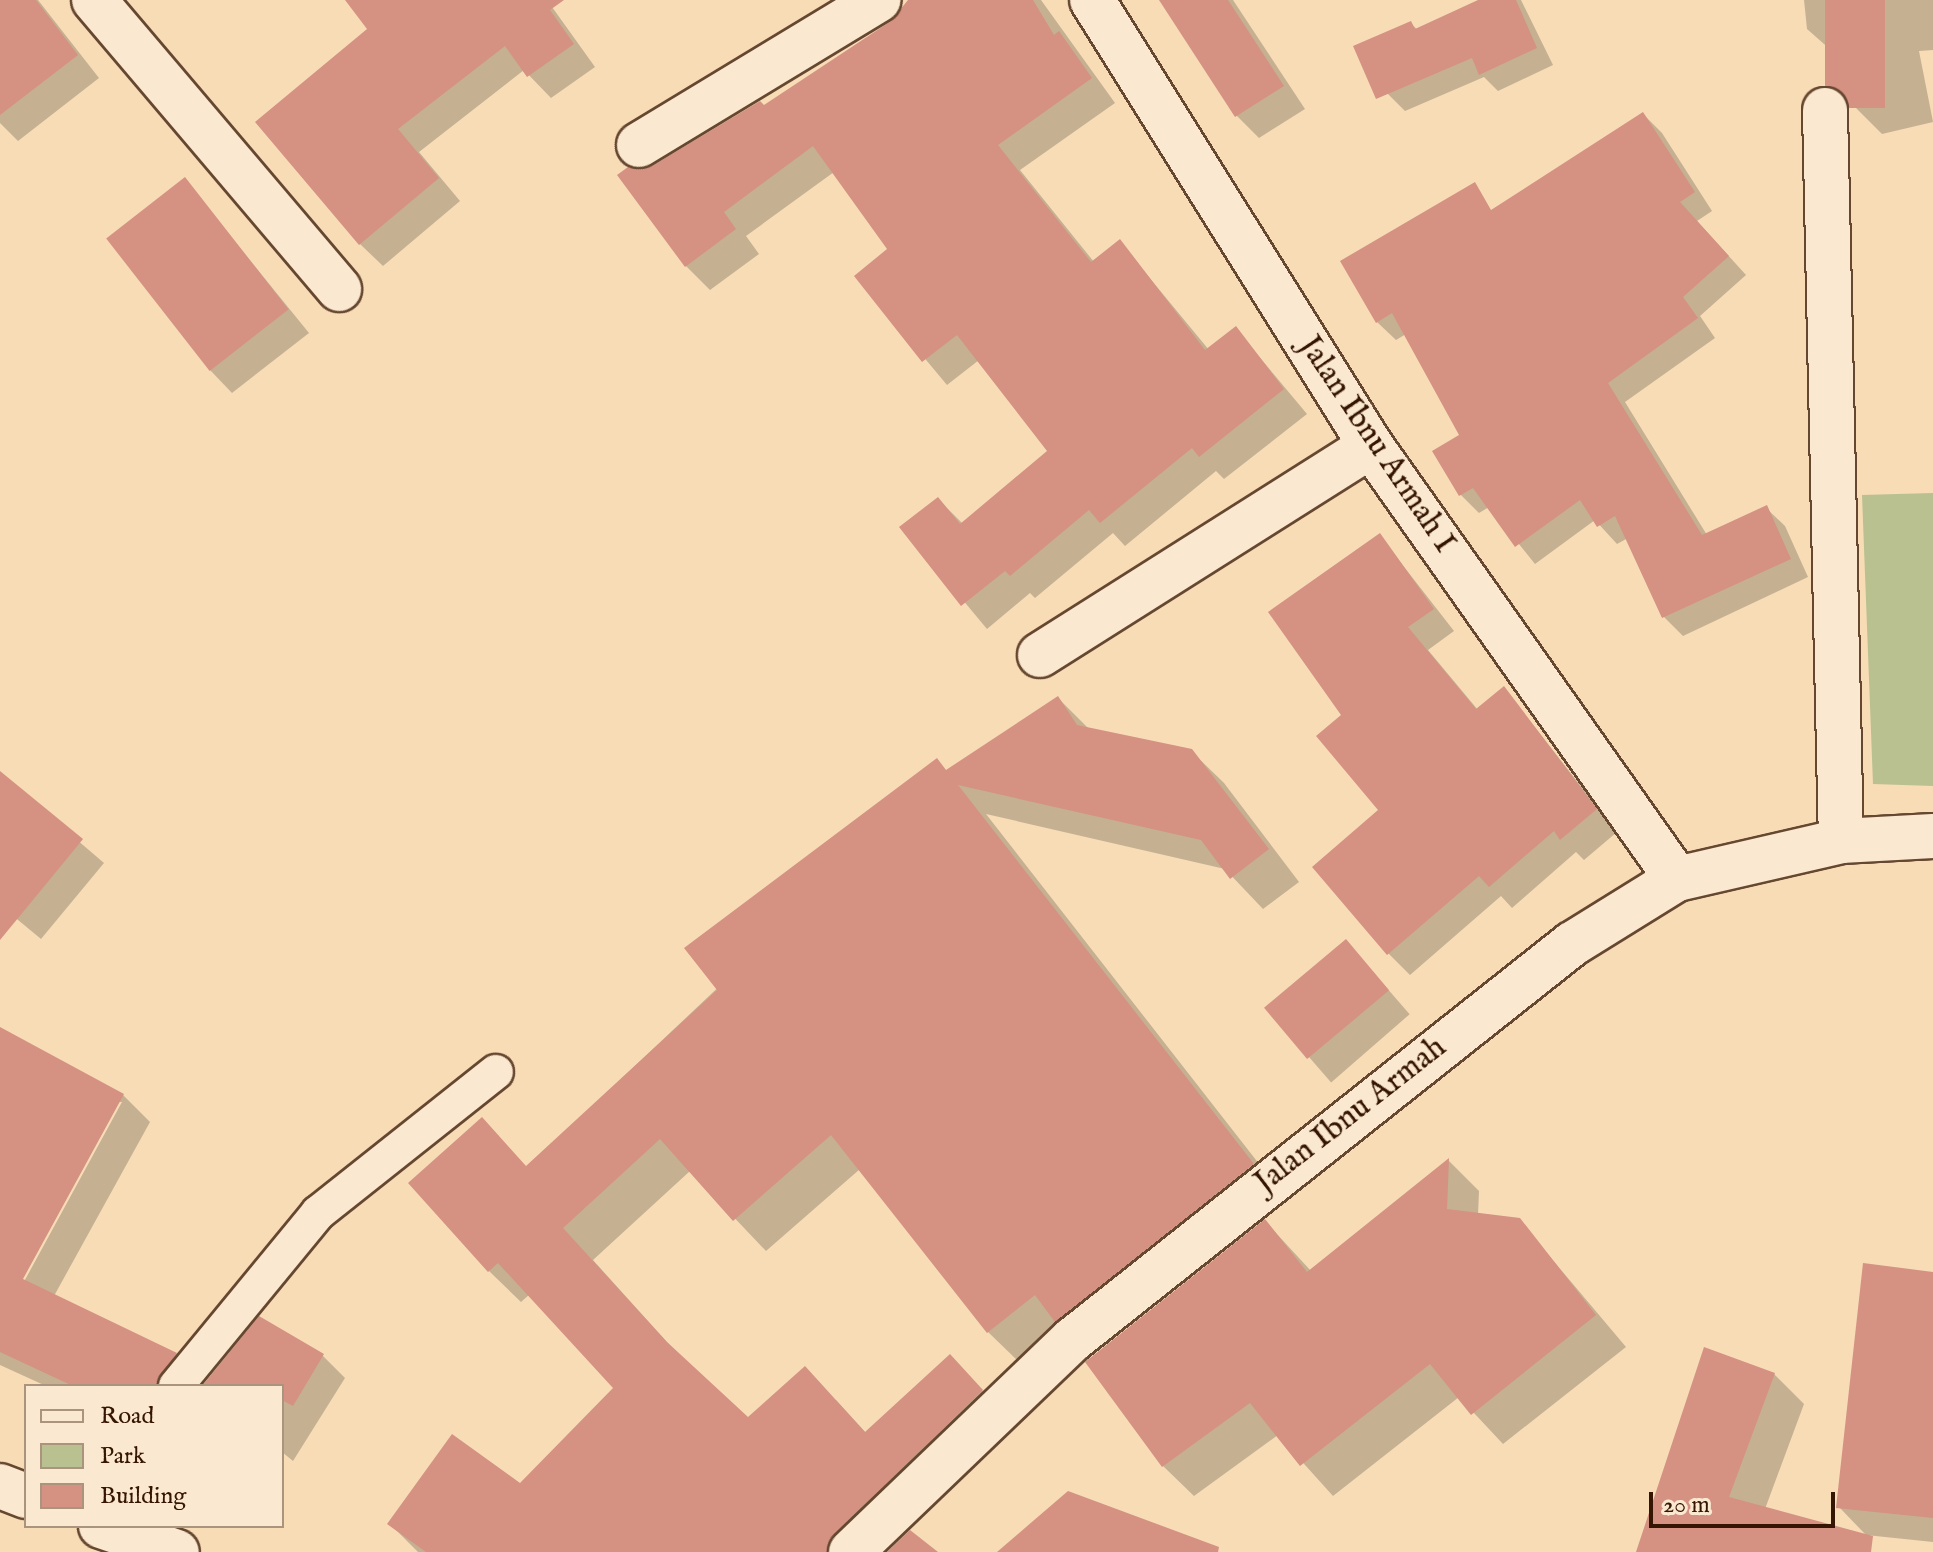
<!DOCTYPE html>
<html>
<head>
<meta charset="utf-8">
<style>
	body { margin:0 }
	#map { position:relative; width:1933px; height:1552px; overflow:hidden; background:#f7dcb6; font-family:"IM FELL English",serif }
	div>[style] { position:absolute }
	.green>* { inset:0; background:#b9c191 }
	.shadow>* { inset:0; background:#0003; transform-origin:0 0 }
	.building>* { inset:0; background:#d59182; transform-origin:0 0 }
	.roads { filter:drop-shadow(2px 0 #664730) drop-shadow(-2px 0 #664730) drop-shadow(0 2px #664730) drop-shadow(0 -2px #664730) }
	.lane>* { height:34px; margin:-17px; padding:0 17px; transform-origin:17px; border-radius:17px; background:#fae8d0 }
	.street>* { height:44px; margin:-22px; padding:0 22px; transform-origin:22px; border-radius:22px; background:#fae8d0 }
	.secondary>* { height:44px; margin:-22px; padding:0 22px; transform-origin:22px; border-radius:22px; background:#fae8d0 }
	span { translate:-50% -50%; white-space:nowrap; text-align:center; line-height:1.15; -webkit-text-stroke:6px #fae8d0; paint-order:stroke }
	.street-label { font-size:32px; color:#351503 }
	.legend { position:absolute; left:24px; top:1384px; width:260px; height:144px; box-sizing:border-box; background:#fae8d0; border:2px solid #ab947e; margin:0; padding:10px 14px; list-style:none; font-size:24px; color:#351503 }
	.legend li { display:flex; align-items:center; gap:16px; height:40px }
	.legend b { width:40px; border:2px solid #ab947e }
	.scale { position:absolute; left:1649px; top:1492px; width:186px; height:36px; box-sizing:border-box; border:4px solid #351503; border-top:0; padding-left:10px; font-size:24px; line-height:28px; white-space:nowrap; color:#351503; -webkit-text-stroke:6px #fae8d0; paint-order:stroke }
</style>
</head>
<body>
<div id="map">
	<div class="green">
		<div style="clip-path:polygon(1933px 493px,1933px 786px,1873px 784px,1862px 495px)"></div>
	</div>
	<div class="shadow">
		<div style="clip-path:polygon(0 0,38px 0,99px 78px,18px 141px,0 123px)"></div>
		<div style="clip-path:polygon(355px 0,547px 0,595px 67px,551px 98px,524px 70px,419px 152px,460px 201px,383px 266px,360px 244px,370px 29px)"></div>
		<div style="clip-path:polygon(912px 0,1041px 0,1115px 103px,1020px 170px,1094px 262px,1120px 242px,1209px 350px,1236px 329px,1307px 414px,1224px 479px,1216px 471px,1125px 546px,1113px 533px,1035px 598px,1030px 593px,987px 629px,902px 527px,938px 499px,963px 524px,1049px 452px,979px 360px,947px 385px,856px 276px,890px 249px,834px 172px,746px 236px,759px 254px,710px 290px,686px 266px,653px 168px,764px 107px,892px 23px)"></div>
		<div style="clip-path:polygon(1184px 0,1233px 0,1305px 109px,1259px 138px,1237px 116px)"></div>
		<div style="clip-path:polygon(1482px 0,1521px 0,1553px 65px,1498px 91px,1484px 77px,1405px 111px,1388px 94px,1410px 23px,1418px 30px)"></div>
		<div style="clip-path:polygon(1804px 0,1933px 0,1933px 50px,1919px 51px,1933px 122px,1882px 134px,1852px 104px,1841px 59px,1807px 29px)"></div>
		<div style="clip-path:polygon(1643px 114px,1662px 133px,1712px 211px,1697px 221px,1746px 275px,1700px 316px,1715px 338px,1625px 402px,1707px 535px,1766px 508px,1785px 526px,1808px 577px,1683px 636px,1664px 617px,1628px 538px,1617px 544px,1595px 520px,1535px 564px,1489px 507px,1479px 513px,1461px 495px,1461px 435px,1406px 334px,1396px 340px,1377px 322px,1416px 281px)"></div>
		<div style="clip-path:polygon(185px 180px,309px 333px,232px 393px,210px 370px)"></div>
		<div style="clip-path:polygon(1380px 536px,1454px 631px,1428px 650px,1478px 710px,1504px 688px,1617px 832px,1584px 860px,1576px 852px,1512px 908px,1501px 896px,1410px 975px,1388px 953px,1381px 810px,1344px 715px)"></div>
		<div style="clip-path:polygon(1058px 698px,1089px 729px,1191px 751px,1224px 783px,1299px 882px,1263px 909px,1225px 869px,986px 814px,1284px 1196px,1020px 1363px,988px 1332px,860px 1169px,766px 1251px,690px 1171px,593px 1260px,684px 1361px,748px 1420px,836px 1400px,867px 1434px,950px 1357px,1013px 1423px,879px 1552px,418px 1552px,390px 1524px,521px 1485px,615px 1388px,530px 1294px,521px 1302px,489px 1271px,527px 1168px,947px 771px)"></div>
		<div style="clip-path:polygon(14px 786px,104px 863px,41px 939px,0 905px,0 803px)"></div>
		<div style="left:1346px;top:941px;width:97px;height:104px;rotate:49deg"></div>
		<div style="clip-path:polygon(evenodd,0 1053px,123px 1095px,150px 1122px,54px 1296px,173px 1353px,199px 1379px,194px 1386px,46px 1386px,0 1365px,0 1053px,118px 1102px,122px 1102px,20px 1289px,16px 1287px,118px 1102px)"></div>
		<div style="clip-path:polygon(1449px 1161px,1479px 1191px,1478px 1215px,1519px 1220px,1626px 1347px,1503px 1444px,1459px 1397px,1333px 1496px,1278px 1435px,1194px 1496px,1163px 1466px,1265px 1221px,1311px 1271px)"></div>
		<div style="clip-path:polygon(1933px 1274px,1933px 1542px,1866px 1535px,1839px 1507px)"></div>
		<div style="clip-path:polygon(322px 1355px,345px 1378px,293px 1461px,282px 1452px,282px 1386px,209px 1386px)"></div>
		<div style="clip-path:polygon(1774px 1374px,1804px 1404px,1765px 1509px,1841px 1552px,1637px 1552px)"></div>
	</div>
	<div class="building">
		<div style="clip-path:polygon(0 0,36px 0,78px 55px,0 115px)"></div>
		<div style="clip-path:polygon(345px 0,564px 0,550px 10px,574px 44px,527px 77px,505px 46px,398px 129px,439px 178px,359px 245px,255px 122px,367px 29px)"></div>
		<div style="clip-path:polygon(908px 0,1033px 0,1054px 35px,1059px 31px,1092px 78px,998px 145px,1091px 262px,1120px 239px,1205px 350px,1236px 326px,1284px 389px,1199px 457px,1192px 448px,1100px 523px,1089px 510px,1010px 576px,1005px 571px,961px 606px,899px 527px,938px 497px,960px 524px,1047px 451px,957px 335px,922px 362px,854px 276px,887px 249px,813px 146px,724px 212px,736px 229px,685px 267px,617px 175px,628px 167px,652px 166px,760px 101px,764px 105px,891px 21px)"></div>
		<div style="clip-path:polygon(1159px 0,1228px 0,1284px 86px,1235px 117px)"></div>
		<div style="clip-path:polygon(1478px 0,1516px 0,1537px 48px,1479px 75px,1472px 58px,1376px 99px,1353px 46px,1411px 21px,1415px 29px)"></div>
		<div style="left:1825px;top:0;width:60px;height:108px"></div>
		<div style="clip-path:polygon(1643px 112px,1695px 192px,1680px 202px,1729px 256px,1683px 297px,1698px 318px,1608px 383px,1702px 535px,1767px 505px,1791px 559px,1662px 618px,1615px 516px,1597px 527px,1580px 500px,1515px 547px,1473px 488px,1459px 496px,1432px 451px,1459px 435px,1392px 313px,1376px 323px,1340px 261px,1475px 182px,1491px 210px)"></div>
		<div style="left:185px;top:177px;width:168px;height:100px;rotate:52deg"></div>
		<div style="clip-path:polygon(1380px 533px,1434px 609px,1408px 627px,1476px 709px,1504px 686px,1597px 809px,1560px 840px,1554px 831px,1489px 887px,1479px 876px,1387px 955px,1312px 867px,1378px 810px,1316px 736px,1341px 715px,1268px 612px)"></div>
		<div style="clip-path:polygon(1058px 696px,1077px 725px,1192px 749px,1269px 849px,1230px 879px,1201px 840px,958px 785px,1254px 1164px,1055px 1322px,1035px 1295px,987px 1333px,831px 1135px,733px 1221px,660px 1139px,563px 1228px,667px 1342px,748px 1417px,805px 1366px,865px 1432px,950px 1354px,983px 1390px,834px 1534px,827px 1552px,426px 1552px,387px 1524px,452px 1434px,520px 1483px,613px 1388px,498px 1263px,488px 1272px,408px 1183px,482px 1117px,526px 1166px,717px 990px,684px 948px,937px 758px,946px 770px)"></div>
		<div style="clip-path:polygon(0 771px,83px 839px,0 940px)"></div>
		<div style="left:1346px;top:939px;width:67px;height:107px;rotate:50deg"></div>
		<div style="clip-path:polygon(0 1027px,124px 1094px,23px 1279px,177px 1353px,156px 1386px,73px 1386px,0 1352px)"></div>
		<div style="clip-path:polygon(1449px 1158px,1447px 1209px,1520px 1218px,1596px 1315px,1471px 1415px,1430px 1364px,1300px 1466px,1250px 1403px,1162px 1467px,1085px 1362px,1265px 1219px,1307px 1272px)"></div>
		<div style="clip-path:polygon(1863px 1263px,1933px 1272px,1933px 1518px,1836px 1508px)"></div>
		<div style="clip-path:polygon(259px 1316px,324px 1354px,293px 1406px,282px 1400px,282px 1386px,202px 1386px)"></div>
		<div style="clip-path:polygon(1704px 1347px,1775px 1373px,1729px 1497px,1873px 1536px,1871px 1552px,1636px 1552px)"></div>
		<div style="clip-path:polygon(1068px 1491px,1219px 1547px,1218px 1552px,997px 1552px)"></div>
		<div style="clip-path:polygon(910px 1530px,938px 1552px,887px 1552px)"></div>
	</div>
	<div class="roads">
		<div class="lane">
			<div style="left:176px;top:1386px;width:224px;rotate:-50.6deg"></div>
			<div style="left:318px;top:1213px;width:227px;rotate:-38.4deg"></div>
		</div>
		<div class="street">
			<div style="left:94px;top:0;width:379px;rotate:49.7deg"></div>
			<div style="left:1092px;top:0;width:526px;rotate:57.97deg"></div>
			<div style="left:1371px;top:446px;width:530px;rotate:54.75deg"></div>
			<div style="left:1825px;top:110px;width:731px;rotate:88.75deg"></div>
			<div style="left:639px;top:145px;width:280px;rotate:-31.2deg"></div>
			<div style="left:1040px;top:655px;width:391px;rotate:-32.3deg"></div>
		</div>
		<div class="secondary">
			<div style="left:0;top:1486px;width:28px;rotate:21deg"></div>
			<div style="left:101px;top:1526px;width:80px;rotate:18.9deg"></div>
			<div style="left:851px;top:1552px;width:306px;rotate:-43.8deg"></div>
			<div style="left:1072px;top:1340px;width:638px;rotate:-38.38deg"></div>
			<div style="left:1572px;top:944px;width:123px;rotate:-31.8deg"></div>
			<div style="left:1677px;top:879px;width:168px;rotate:-13deg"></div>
			<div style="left:1841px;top:841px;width:92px;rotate:-3.1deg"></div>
		</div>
	</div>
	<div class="street-label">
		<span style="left:1376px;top:445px;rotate:56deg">Jalan Ibnu Armah I</span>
		<span style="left:1351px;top:1116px;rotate:-38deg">Jalan Ibnu Armah</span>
	</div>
	<ul class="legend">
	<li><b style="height:10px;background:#fae8d0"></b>Road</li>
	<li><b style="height:22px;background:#b9c191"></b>Park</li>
	<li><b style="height:22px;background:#d59182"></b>Building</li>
	</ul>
	<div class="scale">20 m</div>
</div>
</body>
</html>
